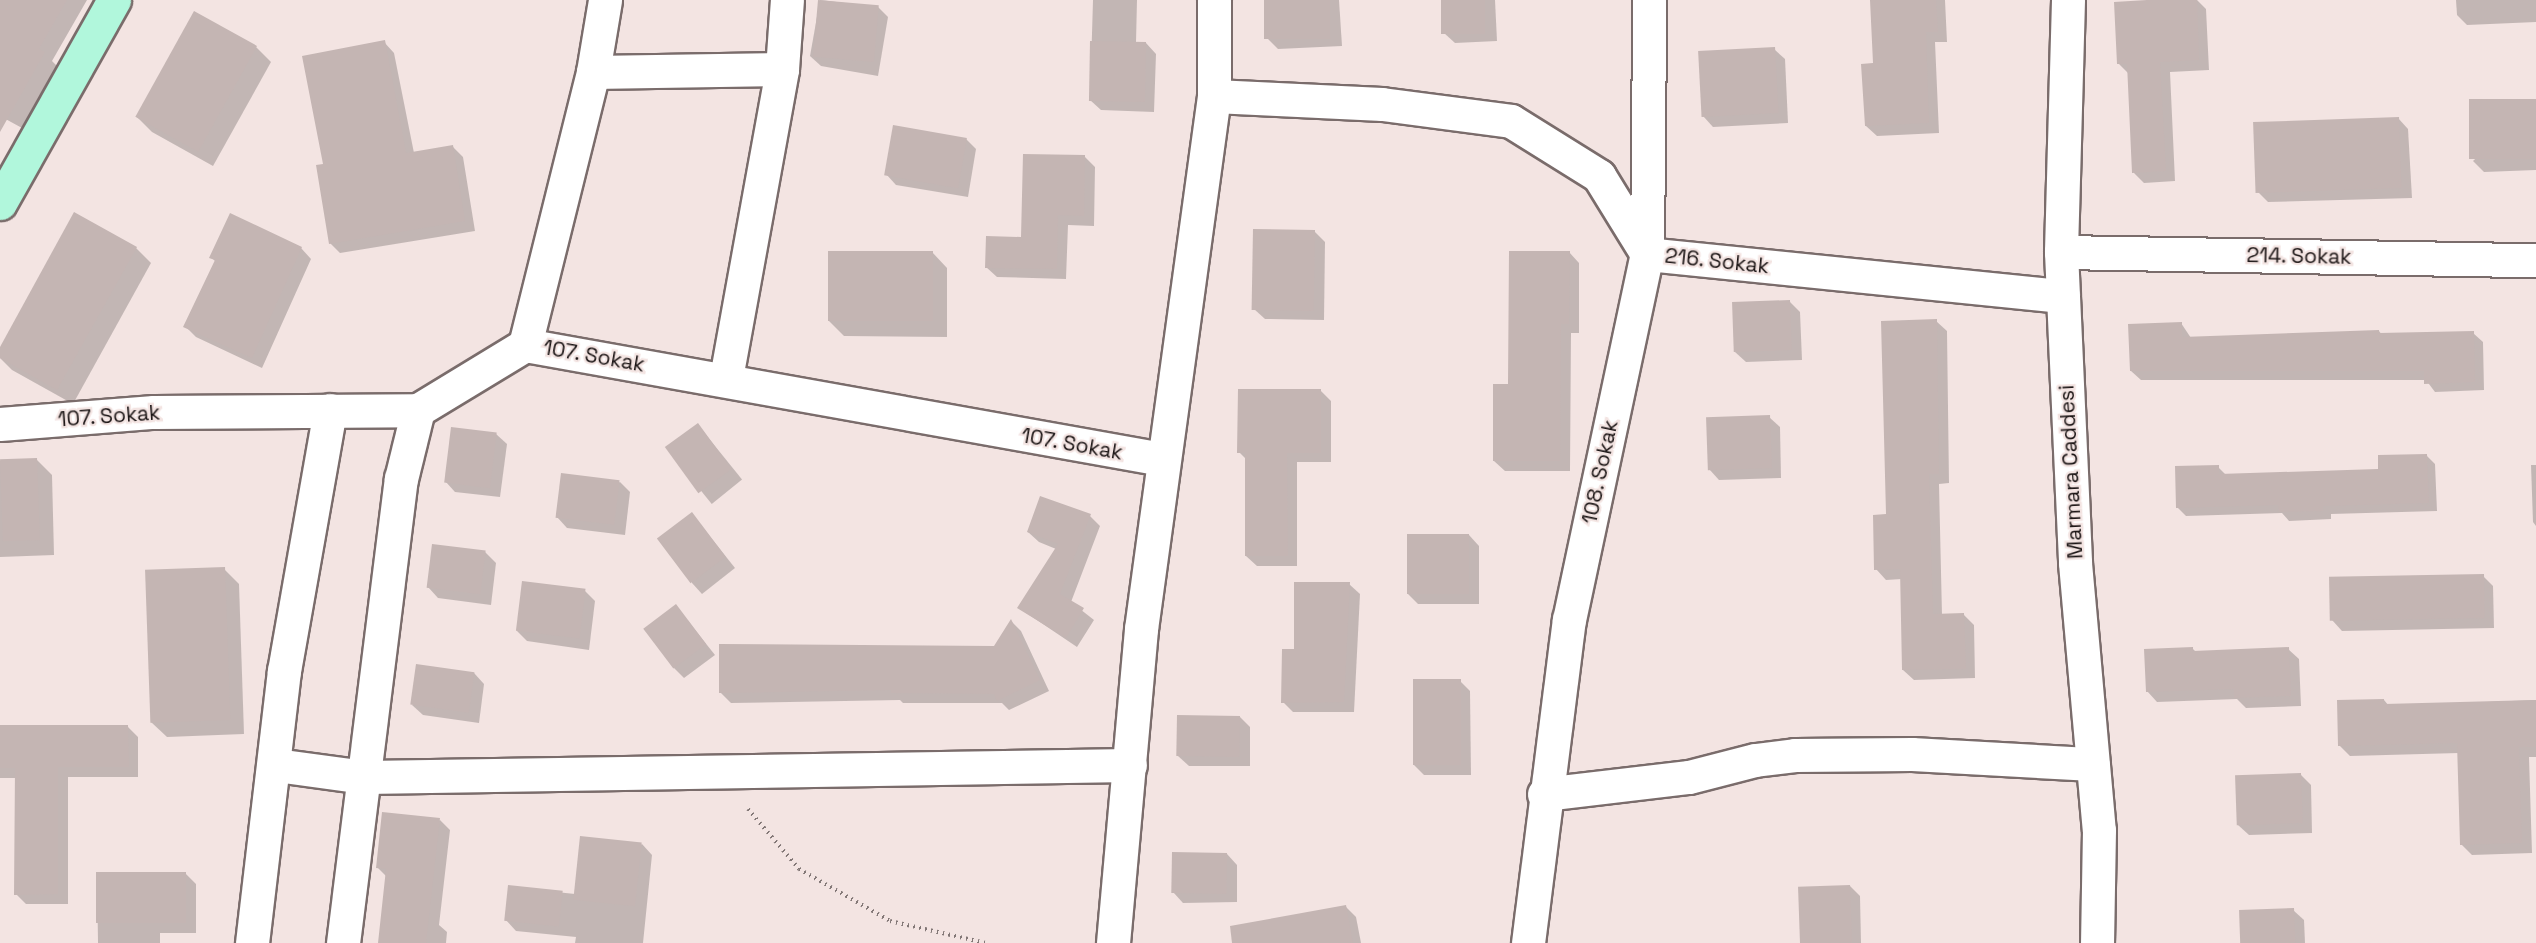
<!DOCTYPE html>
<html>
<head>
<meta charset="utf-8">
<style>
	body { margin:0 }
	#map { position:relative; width:2536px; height:943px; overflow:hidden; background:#f3e4e2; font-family:"Space Grotesk",sans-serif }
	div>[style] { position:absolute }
	.shadow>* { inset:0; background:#0003; transform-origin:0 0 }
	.building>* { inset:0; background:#c4b5b3; transform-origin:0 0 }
	.path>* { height:4px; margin-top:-2px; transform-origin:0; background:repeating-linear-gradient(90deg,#827776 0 1.5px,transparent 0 6px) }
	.roads { filter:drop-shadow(2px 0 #7a6c6b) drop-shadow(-2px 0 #7a6c6b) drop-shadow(0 2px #7a6c6b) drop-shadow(0 -2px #7a6c6b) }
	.minor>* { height:33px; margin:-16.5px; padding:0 16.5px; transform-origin:16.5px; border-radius:16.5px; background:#fff }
	.tertiary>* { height:33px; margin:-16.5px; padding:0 16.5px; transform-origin:16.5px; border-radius:16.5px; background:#fff }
	.primary>* { height:33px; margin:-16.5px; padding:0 16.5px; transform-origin:16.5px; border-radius:16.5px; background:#b1f7dc }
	span { translate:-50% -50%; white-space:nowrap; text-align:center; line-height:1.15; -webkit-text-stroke:4.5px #f3e4e2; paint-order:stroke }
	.street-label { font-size:21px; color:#1a1414 }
</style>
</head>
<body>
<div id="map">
	<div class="shadow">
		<div style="clip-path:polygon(0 0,87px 0,52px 61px,57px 66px,22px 128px,0 116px)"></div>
		<div style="clip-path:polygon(820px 0,878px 7px,888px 17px,878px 76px,821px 66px,810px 56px)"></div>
		<div style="clip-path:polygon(1093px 0,1137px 0,1136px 43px,1146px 43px,1156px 54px,1154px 112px,1101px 110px,1090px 100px)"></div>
		<div style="clip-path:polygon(1265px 0,1339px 0,1342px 46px,1278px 49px,1267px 38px)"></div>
		<div style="clip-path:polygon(1442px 0,1495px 0,1497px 41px,1455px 43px,1444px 33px)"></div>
		<div style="clip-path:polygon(1871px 0,1945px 0,1947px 42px,1935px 42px,1939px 133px,1877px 136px,1866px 126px,1874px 65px)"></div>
		<div style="clip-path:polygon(2174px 0,2197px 0,2206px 9px,2209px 70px,2170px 72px,2175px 181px,2144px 183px,2134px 173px,2129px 74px,2119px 64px)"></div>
		<div style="clip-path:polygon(2456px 0,2536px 0,2536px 22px,2467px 25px,2457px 15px)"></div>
		<div style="clip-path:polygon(384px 42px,394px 53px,414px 153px,453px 147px,463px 157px,475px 231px,340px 253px,330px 243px,324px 165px)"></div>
		<div style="clip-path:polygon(256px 47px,271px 62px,213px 166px,152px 132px,137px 117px)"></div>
		<div style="clip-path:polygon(1774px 49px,1785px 59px,1788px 123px,1713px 127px,1703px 116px)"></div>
		<div style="clip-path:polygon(2536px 100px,2536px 170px,2484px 172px,2473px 161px)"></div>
		<div style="clip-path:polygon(2398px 118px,2408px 129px,2412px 198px,2268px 202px,2258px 192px)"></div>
		<div style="clip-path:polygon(966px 139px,976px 149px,968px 197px,896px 185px,886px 174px)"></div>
		<div style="clip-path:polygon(1085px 157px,1095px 167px,1094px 226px,1068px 225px,1066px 279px,997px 277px,986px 267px,1023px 239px)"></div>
		<div style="clip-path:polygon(1314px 231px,1325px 242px,1324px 320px,1265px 319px,1254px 309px)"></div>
		<div style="clip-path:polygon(136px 248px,151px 263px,73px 404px,12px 370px,0 358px,0 350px)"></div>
		<div style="clip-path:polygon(301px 248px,311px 259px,262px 368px,196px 337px,185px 326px,216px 262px,211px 257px)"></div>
		<div style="clip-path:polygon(932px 252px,947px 268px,947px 337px,844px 336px,829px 321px)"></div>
		<div style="clip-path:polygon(1569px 252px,1579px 263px,1579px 333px,1571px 333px,1570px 471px,1505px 471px,1494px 461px,1510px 385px)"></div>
		<div style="clip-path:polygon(1790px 302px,1800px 312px,1802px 360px,1746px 362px,1735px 352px)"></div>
		<div style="clip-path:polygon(1936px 321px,1947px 331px,1949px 483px,1939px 484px,1942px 615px,1963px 614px,1974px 625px,1975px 678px,1914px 680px,1903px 670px,1902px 579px,1886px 580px,1876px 569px)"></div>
		<div style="clip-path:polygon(2181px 323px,2191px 338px,2379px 331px,2382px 335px,2473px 333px,2483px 342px,2484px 390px,2435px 392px,2426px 380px,2141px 380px,2131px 371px)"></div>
		<div style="clip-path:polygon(1320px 390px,1331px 401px,1331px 462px,1297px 462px,1297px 566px,1257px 566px,1246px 556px,1246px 459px,1239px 452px)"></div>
		<div style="clip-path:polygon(1769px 417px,1780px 427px,1781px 478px,1719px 480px,1709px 469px)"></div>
		<div style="left:698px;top:425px;width:70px;height:39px;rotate:51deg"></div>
		<div style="clip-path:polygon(496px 434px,507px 444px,500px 497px,455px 492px,445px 481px)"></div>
		<div style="clip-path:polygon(2426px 455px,2435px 464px,2437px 511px,2331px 514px,2331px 519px,2289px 521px,2282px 513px,2186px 516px,2177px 507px,2218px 467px,2226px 475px,2380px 471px)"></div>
		<div style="clip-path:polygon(37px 460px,52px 475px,54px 555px,0 557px,0 461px)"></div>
		<div style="clip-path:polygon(2531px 465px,2536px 465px,2536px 526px,2533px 522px)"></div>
		<div style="clip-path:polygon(620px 482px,630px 492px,625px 535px,567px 528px,557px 517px)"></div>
		<div style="clip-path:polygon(692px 514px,735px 568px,702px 594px,692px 583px)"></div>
		<div style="clip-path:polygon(1090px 516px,1100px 526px,1071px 602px,1094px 620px,1077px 647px,1019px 608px,1056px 549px,1039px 542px,1028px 532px)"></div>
		<div style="clip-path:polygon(1469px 535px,1479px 546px,1479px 604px,1418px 604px,1408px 594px)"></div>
		<div style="clip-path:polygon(485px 552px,496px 563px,491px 605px,438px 598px,428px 587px)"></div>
		<div style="clip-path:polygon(224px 569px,239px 584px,244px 734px,167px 737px,151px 722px)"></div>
		<div style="clip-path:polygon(2483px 576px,2493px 586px,2494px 628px,2342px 631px,2332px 620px)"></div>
		<div style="clip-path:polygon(1349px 584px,1360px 594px,1354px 712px,1293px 712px,1283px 702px)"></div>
		<div style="clip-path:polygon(585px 591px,595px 601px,589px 650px,527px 641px,517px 631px)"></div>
		<div style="clip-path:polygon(676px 606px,715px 655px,684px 678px,674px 668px)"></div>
		<div style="clip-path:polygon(1011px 621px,1021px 631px,1049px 691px,1009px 710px,1002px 703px,903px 703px,900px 700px,731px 703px,720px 692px,995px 648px)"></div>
		<div style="clip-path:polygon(2192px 648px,2196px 652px,2288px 649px,2299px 659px,2301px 706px,2246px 708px,2237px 699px,2157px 702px,2147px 691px)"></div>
		<div style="clip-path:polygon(474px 673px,484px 684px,479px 723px,423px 715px,412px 705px)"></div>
		<div style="clip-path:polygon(1460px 681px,1470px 691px,1471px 775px,1424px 775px,1414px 765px)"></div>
		<div style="clip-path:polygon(2384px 700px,2389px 706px,2536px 700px,2536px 757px,2529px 757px,2532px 853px,2472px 855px,2461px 844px,2459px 753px,2350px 756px,2339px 745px)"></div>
		<div style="clip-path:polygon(1240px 717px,1250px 727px,1250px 766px,1189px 766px,1178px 756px)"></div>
		<div style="clip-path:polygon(0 727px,128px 727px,138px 737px,138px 777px,68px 777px,68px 904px,26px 904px,16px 894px,16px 778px,0 778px)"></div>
		<div style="clip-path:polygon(2300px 774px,2311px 785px,2312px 833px,2249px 835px,2238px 825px)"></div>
		<div style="clip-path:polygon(440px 820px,450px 830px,439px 925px,447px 932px,446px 943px,380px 943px,387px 877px,378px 868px)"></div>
		<div style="clip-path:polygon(642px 844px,652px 855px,643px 943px,575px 943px,576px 937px,516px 931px,506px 920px,510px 887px,575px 894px)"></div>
		<div style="clip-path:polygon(1227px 854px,1237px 865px,1237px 902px,1183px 903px,1173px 892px)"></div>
		<div style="clip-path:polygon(185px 873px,196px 884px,196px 933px,160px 933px,160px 943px,98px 943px,97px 874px)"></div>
		<div style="clip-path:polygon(1850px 886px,1860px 896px,1861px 943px,1801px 943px)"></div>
		<div style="clip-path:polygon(1346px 907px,1356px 917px,1361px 943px,1276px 943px)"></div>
		<div style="clip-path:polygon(2293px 910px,2304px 920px,2305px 943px,2241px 943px)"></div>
	</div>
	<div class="building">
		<div style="clip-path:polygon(0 0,67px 0,39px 49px,45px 52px,0 132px)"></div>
		<div style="left:818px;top:0;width:61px;height:57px;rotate:5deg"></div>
		<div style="left:1264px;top:0;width:66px;height:39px"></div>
		<div style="left:1441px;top:0;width:44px;height:34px"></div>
		<div style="clip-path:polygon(1870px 0,1936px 0,1938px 32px,1926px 32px,1929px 123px,1865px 126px,1861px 64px,1873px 63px)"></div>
		<div style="clip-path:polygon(2147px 0,2197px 0,2199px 60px,2160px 62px,2166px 171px,2132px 173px,2127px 64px,2117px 64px,2114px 2px)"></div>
		<div style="left:194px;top:11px;width:72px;height:121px;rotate:29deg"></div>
		<div style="clip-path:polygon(385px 40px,406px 153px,453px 145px,465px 221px,329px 244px,316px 165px,323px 164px,302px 56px)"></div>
		<div style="left:1090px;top:41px;width:56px;height:60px;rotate:1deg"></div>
		<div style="left:1775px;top:47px;width:66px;height:77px;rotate:87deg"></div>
		<div style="left:2536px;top:99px;width:60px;height:67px;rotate:90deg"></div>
		<div style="left:2399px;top:117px;width:71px;height:146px;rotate:88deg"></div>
		<div style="left:893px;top:125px;width:75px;height:51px;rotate:10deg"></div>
		<div style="clip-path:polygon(1023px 154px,1085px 155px,1084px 216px,1058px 215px,1057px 269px,985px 268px,986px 236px,1021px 237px)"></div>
		<div style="clip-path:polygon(74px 212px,137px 247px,57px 390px,0 358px,0 347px)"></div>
		<div style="clip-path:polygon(230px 213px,302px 247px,252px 358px,183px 327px,215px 260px,209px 258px)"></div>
		<div style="left:1253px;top:229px;width:62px;height:81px;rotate:1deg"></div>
		<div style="left:828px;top:251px;width:105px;height:70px"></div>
		<div style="clip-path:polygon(1509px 251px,1570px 251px,1569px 324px,1561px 324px,1560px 461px,1493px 461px,1493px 384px,1508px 384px)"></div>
		<div style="left:1790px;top:300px;width:50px;height:58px;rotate:88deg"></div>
		<div style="clip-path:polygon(1937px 319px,1939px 474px,1929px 474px,1933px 614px,1964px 613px,1966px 669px,1902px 670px,1900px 569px,1874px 570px,1873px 515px,1886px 514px,1881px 321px)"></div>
		<div style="clip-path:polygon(2182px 322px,2182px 337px,2379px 330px,2379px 333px,2474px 331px,2475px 382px,2424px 384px,2424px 371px,2130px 371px,2128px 324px)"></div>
		<div style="clip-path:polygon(1238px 389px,1321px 389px,1321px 453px,1287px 453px,1288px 556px,1245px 556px,1245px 453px,1237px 453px)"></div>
		<div style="left:1770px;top:415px;width:53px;height:64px;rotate:88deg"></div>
		<div style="left:698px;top:423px;width:57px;height:41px;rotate:54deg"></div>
		<div style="left:451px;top:427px;width:46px;height:56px;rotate:7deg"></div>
		<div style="clip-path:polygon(2427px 454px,2429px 503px,2323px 506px,2323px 511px,2279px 512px,2278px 505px,2176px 508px,2175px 466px,2219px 465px,2219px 474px,2378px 469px,2378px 455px)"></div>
		<div style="left:37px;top:458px;width:82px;height:37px;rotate:88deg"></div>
		<div style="left:561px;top:473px;width:59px;height:45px;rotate:7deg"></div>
		<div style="clip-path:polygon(1040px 496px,1091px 514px,1060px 594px,1084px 608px,1066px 638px,1017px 608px,1058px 544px,1027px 532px)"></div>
		<div style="left:692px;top:512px;width:56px;height:44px;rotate:53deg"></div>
		<div style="left:1407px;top:534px;width:62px;height:60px"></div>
		<div style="left:432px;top:544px;width:54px;height:44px;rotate:7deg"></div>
		<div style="left:225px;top:567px;width:153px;height:80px;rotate:88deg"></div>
		<div style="left:2484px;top:574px;width:44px;height:155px;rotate:89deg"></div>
		<div style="left:522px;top:581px;width:64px;height:50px;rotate:7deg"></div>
		<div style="clip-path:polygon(1294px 582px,1350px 582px,1344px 702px,1281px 703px,1282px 649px,1294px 649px)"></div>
		<div style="left:676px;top:604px;width:50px;height:41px;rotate:53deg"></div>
		<div style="clip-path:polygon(1011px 619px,1040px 680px,997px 701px,994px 694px,891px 693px,891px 690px,719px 693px,719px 644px,994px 646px)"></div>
		<div style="clip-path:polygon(2193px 647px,2193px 651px,2289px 647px,2291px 696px,2234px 698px,2234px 689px,2146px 692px,2144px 649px)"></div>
		<div style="left:416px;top:664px;width:59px;height:41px;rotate:8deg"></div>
		<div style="left:1413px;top:679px;width:48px;height:86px"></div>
		<div style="clip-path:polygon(2384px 699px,2384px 704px,2536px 700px,2536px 747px,2519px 747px,2522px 843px,2460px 845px,2457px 743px,2338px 746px,2337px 700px)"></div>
		<div style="left:1177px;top:715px;width:63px;height:41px;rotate:1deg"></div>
		<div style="clip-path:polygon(0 725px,128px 725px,129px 767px,58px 767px,58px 894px,14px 895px,15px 768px,0 768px)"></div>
		<div style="left:2301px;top:773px;width:50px;height:66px;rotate:88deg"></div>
		<div style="clip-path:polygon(382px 812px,440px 818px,426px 943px,378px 943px,386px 869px,376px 868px)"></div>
		<div style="left:580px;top:836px;width:62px;height:64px;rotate:6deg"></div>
		<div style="left:1172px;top:852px;width:55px;height:41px;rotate:1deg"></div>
		<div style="left:96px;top:872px;width:90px;height:51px"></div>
		<div style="left:508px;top:885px;width:55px;height:36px;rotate:6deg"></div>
		<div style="left:1850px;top:885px;width:58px;height:52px;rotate:88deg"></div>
		<div style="clip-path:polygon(1346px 905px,1353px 943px,1232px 943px,1230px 926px)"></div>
		<div style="left:2294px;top:908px;width:35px;height:55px;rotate:88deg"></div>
	</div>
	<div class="path">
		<div style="left:748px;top:809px;width:79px;rotate:49.6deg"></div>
		<div style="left:799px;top:869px;width:105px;rotate:29.7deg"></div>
		<div style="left:890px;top:921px;width:98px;rotate:13deg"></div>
	</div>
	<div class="roads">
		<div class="minor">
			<div style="left:593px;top:72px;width:189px;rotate:-0.9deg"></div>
			<div style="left:1214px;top:96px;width:168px;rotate:2.7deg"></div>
			<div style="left:1382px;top:104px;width:130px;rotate:7.5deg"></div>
			<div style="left:1511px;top:121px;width:104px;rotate:32deg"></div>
			<div style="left:1599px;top:176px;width:92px;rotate:58.4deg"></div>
			<div style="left:1647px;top:254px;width:418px;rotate:5.8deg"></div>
			<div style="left:2061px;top:252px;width:475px;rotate:1deg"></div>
			<div style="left:525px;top:345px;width:281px;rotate:-76deg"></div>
			<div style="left:593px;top:72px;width:73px;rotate:-80.5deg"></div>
			<div style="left:726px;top:378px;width:314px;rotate:-79.7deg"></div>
			<div style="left:782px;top:69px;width:69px;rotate:-85.9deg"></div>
			<div style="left:0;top:424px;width:154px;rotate:-4.5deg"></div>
			<div style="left:154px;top:412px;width:264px;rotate:-0.4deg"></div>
			<div style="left:418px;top:410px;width:125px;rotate:-31.3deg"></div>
			<div style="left:525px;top:345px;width:647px;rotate:10.15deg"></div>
			<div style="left:276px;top:765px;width:90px;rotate:7.7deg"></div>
			<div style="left:365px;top:777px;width:765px;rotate:-0.9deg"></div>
			<div style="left:1544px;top:794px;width:146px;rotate:-6.7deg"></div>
			<div style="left:1689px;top:777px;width:68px;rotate:-14.4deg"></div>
			<div style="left:1755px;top:760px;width:40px;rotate:-7.1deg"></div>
			<div style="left:1795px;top:755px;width:117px;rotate:-0.5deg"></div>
			<div style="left:1912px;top:754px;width:181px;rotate:3.2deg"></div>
			<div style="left:252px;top:943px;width:274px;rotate:-83.3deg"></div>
			<div style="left:284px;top:671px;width:265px;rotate:-80deg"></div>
			<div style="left:343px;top:943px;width:468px;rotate:-82.9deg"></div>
			<div style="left:401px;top:479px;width:71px;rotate:-76.2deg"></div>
			<div style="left:1113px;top:943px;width:315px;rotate:-84.9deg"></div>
			<div style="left:1141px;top:629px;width:538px;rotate:-82.2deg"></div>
			<div style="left:1214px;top:96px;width:96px;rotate:-90deg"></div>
			<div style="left:1528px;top:943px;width:326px;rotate:-82.8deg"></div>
			<div style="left:1569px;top:620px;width:374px;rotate:-78deg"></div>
			<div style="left:1647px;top:254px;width:254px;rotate:-89.5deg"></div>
		</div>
		<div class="tertiary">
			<div style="left:2068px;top:0;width:252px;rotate:91.6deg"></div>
			<div style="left:2061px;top:252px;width:311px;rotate:87.4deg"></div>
			<div style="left:2075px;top:563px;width:268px;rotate:84.9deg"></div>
			<div style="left:2099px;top:830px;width:113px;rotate:91deg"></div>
		</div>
		<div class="primary">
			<div style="left:0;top:203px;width:233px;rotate:-60.7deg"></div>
		</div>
	</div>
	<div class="street-label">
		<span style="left:2299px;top:256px;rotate:1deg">214. Sokak</span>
		<span style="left:1717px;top:261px;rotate:6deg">216. Sokak</span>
		<span style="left:594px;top:356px;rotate:10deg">107. Sokak</span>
		<span style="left:109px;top:416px;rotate:-4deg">107. Sokak</span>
		<span style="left:1072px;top:444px;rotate:10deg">107. Sokak</span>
		<span style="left:1600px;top:472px;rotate:-78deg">108. Sokak</span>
		<span style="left:2071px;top:472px;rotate:-93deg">Marmara Caddesi</span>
	</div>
</div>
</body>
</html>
